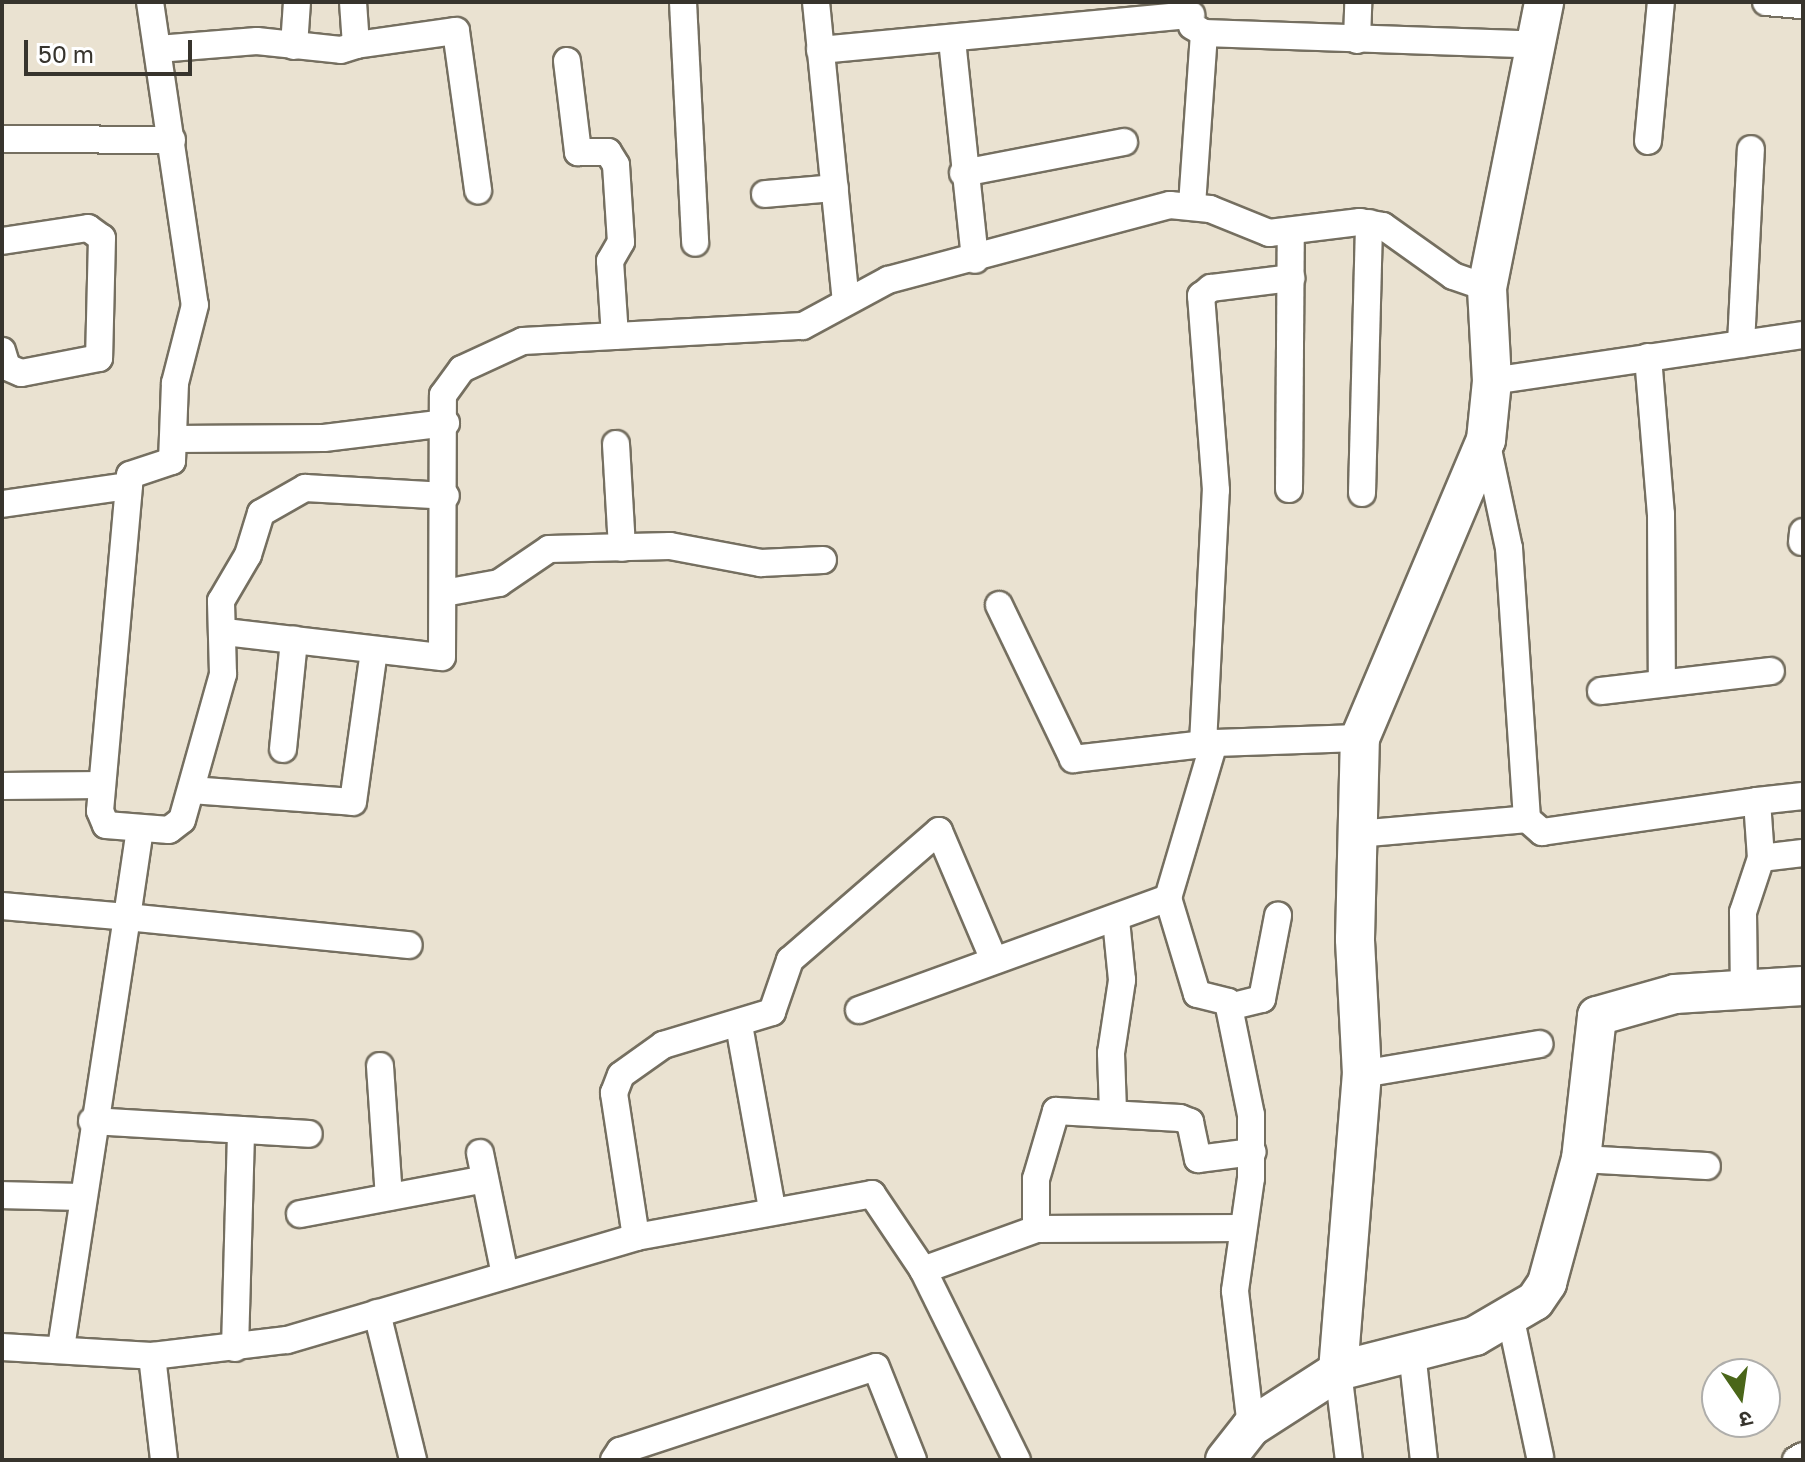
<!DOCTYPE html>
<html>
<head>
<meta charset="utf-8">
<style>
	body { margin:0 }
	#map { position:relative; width:1805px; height:1462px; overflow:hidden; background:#eae2d1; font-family:"Golos Text","Noto Sans Devanagari",sans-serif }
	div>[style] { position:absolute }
	.roads { filter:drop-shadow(2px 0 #756f60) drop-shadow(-2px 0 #756f60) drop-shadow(0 2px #756f60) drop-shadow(0 -2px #756f60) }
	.street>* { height:26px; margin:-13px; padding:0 13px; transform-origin:13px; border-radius:13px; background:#fff }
	.secondary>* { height:38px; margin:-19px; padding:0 19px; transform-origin:19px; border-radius:19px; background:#fff }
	span { translate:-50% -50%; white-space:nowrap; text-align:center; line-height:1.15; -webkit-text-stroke:6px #fff; paint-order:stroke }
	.frame { position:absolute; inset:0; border:4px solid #37342d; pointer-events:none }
	.north { position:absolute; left:1701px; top:1358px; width:80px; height:80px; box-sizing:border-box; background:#fff; border:2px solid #afaeab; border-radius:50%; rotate:167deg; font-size:22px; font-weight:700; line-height:32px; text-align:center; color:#37342d }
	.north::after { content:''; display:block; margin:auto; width:28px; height:36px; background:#4a6619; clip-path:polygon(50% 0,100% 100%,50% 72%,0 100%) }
	.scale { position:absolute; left:24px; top:40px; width:168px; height:36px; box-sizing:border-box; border:4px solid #37342d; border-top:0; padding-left:10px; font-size:24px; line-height:28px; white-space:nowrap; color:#37342d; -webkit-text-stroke:6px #fff; paint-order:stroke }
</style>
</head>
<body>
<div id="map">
	<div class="roads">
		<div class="street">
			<div style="left:150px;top:2px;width:306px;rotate:81.6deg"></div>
			<div style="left:195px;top:305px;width:81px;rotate:104.4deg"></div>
			<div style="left:175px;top:383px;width:78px;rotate:92.2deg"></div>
			<div style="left:172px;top:461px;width:44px;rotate:161.6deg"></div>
			<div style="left:130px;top:475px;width:337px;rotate:95.1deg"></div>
			<div style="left:100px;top:811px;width:15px;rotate:67deg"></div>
			<div style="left:106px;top:825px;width:63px;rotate:4.5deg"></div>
			<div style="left:169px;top:830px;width:16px;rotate:-38deg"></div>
			<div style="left:182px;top:820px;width:152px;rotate:-74.3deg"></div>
			<div style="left:223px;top:674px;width:73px;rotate:-91.6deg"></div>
			<div style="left:221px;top:601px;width:53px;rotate:-59.6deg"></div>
			<div style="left:248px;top:555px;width:44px;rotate:-72.8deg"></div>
			<div style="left:261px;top:513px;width:51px;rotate:-29.6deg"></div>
			<div style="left:305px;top:488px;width:141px;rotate:3.2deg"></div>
			<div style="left:683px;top:2px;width:241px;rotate:87.1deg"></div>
			<div style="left:816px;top:2px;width:300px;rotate:84.3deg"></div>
			<div style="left:1766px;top:2px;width:37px;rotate:5deg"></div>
			<div style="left:1204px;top:33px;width:336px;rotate:2deg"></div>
			<div style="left:952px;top:40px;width:221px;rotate:84deg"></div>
			<div style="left:1357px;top:40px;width:38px;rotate:-88deg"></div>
			<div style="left:356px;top:45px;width:101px;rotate:-8deg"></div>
			<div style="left:456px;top:31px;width:161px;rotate:82.1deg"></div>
			<div style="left:294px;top:46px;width:44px;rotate:-86.1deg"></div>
			<div style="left:158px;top:49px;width:99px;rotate:-4.6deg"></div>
			<div style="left:257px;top:41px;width:84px;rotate:6.1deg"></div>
			<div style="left:341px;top:50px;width:16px;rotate:-18deg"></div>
			<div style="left:356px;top:45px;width:43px;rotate:-94deg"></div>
			<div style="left:820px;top:50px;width:373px;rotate:-5.4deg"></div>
			<div style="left:567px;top:61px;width:92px;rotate:83.1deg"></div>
			<div style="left:578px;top:152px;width:30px"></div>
			<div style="left:608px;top:152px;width:15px;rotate:58deg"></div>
			<div style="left:616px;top:165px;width:77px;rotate:86.3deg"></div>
			<div style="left:621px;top:242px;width:22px;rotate:120deg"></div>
			<div style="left:610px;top:261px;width:75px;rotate:86.2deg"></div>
			<div style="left:2px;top:139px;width:170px;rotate:0.3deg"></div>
			<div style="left:1648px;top:141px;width:140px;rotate:-84.7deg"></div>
			<div style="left:963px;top:173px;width:164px;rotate:-10.9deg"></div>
			<div style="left:765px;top:194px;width:70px;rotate:-4.9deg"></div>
			<div style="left:1192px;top:205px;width:172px;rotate:-86deg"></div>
			<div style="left:1204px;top:33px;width:14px;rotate:-150deg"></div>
			<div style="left:2px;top:241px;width:87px;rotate:-8.6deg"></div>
			<div style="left:88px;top:228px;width:17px;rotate:36deg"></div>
			<div style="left:102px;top:238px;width:120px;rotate:91.4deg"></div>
			<div style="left:99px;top:358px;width:79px;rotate:169.1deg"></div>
			<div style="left:21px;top:373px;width:15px;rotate:-157deg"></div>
			<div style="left:7px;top:367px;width:17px;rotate:-107deg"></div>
			<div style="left:1741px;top:344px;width:195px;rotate:-87.1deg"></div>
			<div style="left:1648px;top:357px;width:158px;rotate:85.3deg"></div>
			<div style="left:1661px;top:514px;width:169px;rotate:89.7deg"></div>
			<div style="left:1492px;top:381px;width:314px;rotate:-8.4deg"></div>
			<div style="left:173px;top:439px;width:151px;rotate:-0.4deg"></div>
			<div style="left:324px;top:438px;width:123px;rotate:-7deg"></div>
			<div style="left:1486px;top:440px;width:110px;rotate:78deg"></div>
			<div style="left:1509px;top:548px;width:272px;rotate:86.2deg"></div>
			<div style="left:1527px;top:819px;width:20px;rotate:41deg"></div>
			<div style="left:1542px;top:832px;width:217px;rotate:-8.2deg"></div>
			<div style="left:1757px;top:801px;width:57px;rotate:86deg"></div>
			<div style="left:1761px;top:858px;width:57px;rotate:108.4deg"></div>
			<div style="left:1743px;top:912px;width:80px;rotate:89.3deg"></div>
			<div style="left:616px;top:444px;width:104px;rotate:86.7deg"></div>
			<div style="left:1289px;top:489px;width:256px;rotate:-89.6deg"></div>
			<div style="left:1362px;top:493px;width:270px;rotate:-88.5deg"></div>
			<div style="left:2px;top:504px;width:128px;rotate:-8.1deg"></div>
			<div style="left:1802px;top:542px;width:10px;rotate:-84deg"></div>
			<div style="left:444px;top:593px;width:56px;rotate:-10.3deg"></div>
			<div style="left:499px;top:583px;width:60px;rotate:-34.2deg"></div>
			<div style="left:549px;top:549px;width:121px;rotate:-1.4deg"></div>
			<div style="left:670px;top:546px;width:93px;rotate:10.6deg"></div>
			<div style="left:761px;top:563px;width:62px;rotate:-2.8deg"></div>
			<div style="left:999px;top:605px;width:171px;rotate:64.3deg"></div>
			<div style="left:1073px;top:759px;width:142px;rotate:-6.5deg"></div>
			<div style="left:225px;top:632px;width:218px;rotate:6.6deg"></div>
			<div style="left:442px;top:657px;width:262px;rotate:-89.8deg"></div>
			<div style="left:443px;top:395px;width:32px;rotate:-54deg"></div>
			<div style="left:462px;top:369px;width:67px;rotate:-24.7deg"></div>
			<div style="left:523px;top:341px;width:280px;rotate:-3.1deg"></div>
			<div style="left:803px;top:326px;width:97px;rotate:-28.4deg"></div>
			<div style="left:888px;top:280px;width:292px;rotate:-14.9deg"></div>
			<div style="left:1170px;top:205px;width:40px;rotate:5.7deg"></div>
			<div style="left:1210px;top:209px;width:64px;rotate:22.1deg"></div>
			<div style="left:1269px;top:233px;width:92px;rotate:-6.9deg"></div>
			<div style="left:1360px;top:222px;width:23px;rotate:10deg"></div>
			<div style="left:1383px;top:226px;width:86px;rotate:35.5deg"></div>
			<div style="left:1453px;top:276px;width:36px;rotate:19deg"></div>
			<div style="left:1601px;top:691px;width:171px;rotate:-6.7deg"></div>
			<div style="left:1203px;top:744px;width:254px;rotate:-87.1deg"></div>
			<div style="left:1216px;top:490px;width:195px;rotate:-94.4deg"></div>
			<div style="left:1201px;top:296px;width:13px;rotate:-39deg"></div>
			<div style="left:1211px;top:288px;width:81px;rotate:-7.1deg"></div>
			<div style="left:283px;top:749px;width:110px;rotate:-84.2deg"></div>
			<div style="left:2px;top:786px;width:100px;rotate:-0.6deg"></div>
			<div style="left:191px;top:790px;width:162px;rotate:4.2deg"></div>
			<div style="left:353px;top:802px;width:152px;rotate:-82.1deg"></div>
			<div style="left:1757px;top:801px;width:46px;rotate:-6.2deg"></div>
			<div style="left:1357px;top:834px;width:171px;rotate:-5deg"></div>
			<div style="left:1761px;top:858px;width:42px;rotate:-6.8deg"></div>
			<div style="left:1168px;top:898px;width:100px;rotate:73.2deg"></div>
			<div style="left:1197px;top:994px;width:32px;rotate:14deg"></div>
			<div style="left:1228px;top:1002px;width:115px;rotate:78.5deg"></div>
			<div style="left:1251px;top:1115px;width:63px;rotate:90deg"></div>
			<div style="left:1251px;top:1178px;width:114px;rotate:98.1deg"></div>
			<div style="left:1235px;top:1291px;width:137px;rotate:83.3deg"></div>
			<div style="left:2px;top:906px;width:125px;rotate:5deg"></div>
			<div style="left:127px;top:917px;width:89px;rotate:-81.6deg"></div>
			<div style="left:1229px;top:1007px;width:34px;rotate:-14deg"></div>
			<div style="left:1262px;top:999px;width:85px;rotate:-79.1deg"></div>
			<div style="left:859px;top:1010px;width:329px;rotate:-19.9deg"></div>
			<div style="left:1168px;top:898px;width:162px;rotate:-73.5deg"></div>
			<div style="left:1214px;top:743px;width:146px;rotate:-2deg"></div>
			<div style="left:739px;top:1025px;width:186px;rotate:79.8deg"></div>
			<div style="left:380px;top:1066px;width:131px;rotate:86.1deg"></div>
			<div style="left:1362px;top:1074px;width:180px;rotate:-9.6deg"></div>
			<div style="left:1113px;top:1111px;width:58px;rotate:-92deg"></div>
			<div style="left:1111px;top:1053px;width:74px;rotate:-81.4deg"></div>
			<div style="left:1122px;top:980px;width:60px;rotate:-95.7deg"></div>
			<div style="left:92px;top:1121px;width:217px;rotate:3.4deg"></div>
			<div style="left:480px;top:1153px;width:125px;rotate:78.4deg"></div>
			<div style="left:1581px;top:1159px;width:126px;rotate:3.2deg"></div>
			<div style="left:2px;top:1195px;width:77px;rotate:1.5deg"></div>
			<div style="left:300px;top:1214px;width:188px;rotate:-10.7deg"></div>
			<div style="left:1036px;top:1229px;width:50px;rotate:-90deg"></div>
			<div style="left:1036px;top:1179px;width:71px;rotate:-73.6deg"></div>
			<div style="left:1056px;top:1111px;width:124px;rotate:3.2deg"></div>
			<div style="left:1180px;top:1118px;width:11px;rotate:22deg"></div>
			<div style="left:1190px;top:1122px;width:38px;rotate:78deg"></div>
			<div style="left:1198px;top:1159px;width:55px;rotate:-7.3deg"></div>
			<div style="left:636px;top:1237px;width:146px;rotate:-98.7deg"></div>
			<div style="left:614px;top:1093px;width:19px;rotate:-69deg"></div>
			<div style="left:621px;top:1075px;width:52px;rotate:-35.5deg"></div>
			<div style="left:663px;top:1045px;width:114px;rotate:-16.8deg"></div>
			<div style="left:772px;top:1012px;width:55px;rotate:-70.9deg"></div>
			<div style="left:790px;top:960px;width:197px;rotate:-40.9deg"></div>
			<div style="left:939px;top:831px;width:140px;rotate:66.9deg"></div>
			<div style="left:923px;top:1270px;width:120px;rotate:-19.9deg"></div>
			<div style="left:1036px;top:1229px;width:207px;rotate:-0.3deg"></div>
			<div style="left:377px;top:1313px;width:151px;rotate:76.2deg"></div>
			<div style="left:1511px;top:1320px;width:140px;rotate:78deg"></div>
			<div style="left:2px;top:1347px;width:150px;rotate:3.4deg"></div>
			<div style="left:152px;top:1356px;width:136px;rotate:-6.8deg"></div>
			<div style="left:287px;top:1340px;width:364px;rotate:-16.4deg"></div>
			<div style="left:636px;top:1237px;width:240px;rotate:-10.3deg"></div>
			<div style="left:872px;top:1194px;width:92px;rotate:56.1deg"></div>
			<div style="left:923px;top:1270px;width:212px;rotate:63.7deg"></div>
			<div style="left:61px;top:1348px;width:436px;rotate:-81.3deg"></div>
			<div style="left:127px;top:917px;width:283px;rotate:5.7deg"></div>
			<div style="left:235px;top:1348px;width:218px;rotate:-88.4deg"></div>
			<div style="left:1412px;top:1352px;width:109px;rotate:83.7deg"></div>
			<div style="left:152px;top:1356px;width:105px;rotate:83.4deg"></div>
			<div style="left:1338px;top:1371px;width:90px;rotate:83deg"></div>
			<div style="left:614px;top:1460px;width:11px;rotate:-56deg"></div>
			<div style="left:620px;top:1451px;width:269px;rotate:-18.2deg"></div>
			<div style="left:876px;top:1367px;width:100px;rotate:68.3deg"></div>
			<div style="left:1796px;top:1460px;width:8px;rotate:-30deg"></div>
		</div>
		<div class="secondary">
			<div style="left:1338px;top:1371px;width:141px;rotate:-14.3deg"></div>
			<div style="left:1475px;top:1336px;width:69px;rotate:-30.3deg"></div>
			<div style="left:1535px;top:1301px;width:22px;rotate:-56deg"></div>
			<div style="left:1547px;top:1283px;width:129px;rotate:-74.7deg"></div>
			<div style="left:1581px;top:1159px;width:144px;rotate:-83.6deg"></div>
			<div style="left:1597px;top:1016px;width:81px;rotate:-15.8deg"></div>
			<div style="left:1675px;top:994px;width:128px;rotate:-3.6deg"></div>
			<div style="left:1225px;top:1460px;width:42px;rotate:-51.8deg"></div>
			<div style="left:1251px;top:1427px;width:103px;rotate:-32.8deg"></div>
			<div style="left:1338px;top:1371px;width:298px;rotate:-85.4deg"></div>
			<div style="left:1362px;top:1074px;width:135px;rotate:-93deg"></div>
			<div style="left:1355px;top:939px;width:201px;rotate:-88.6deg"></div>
			<div style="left:1360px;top:738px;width:324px;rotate:-67.1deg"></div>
			<div style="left:1486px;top:440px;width:59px;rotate:-84.2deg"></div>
			<div style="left:1492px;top:381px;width:93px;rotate:-93.1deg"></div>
			<div style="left:1487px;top:288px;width:292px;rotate:-78.7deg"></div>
		</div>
	</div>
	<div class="frame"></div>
	<div class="north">उ</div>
	<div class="scale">50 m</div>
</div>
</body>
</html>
